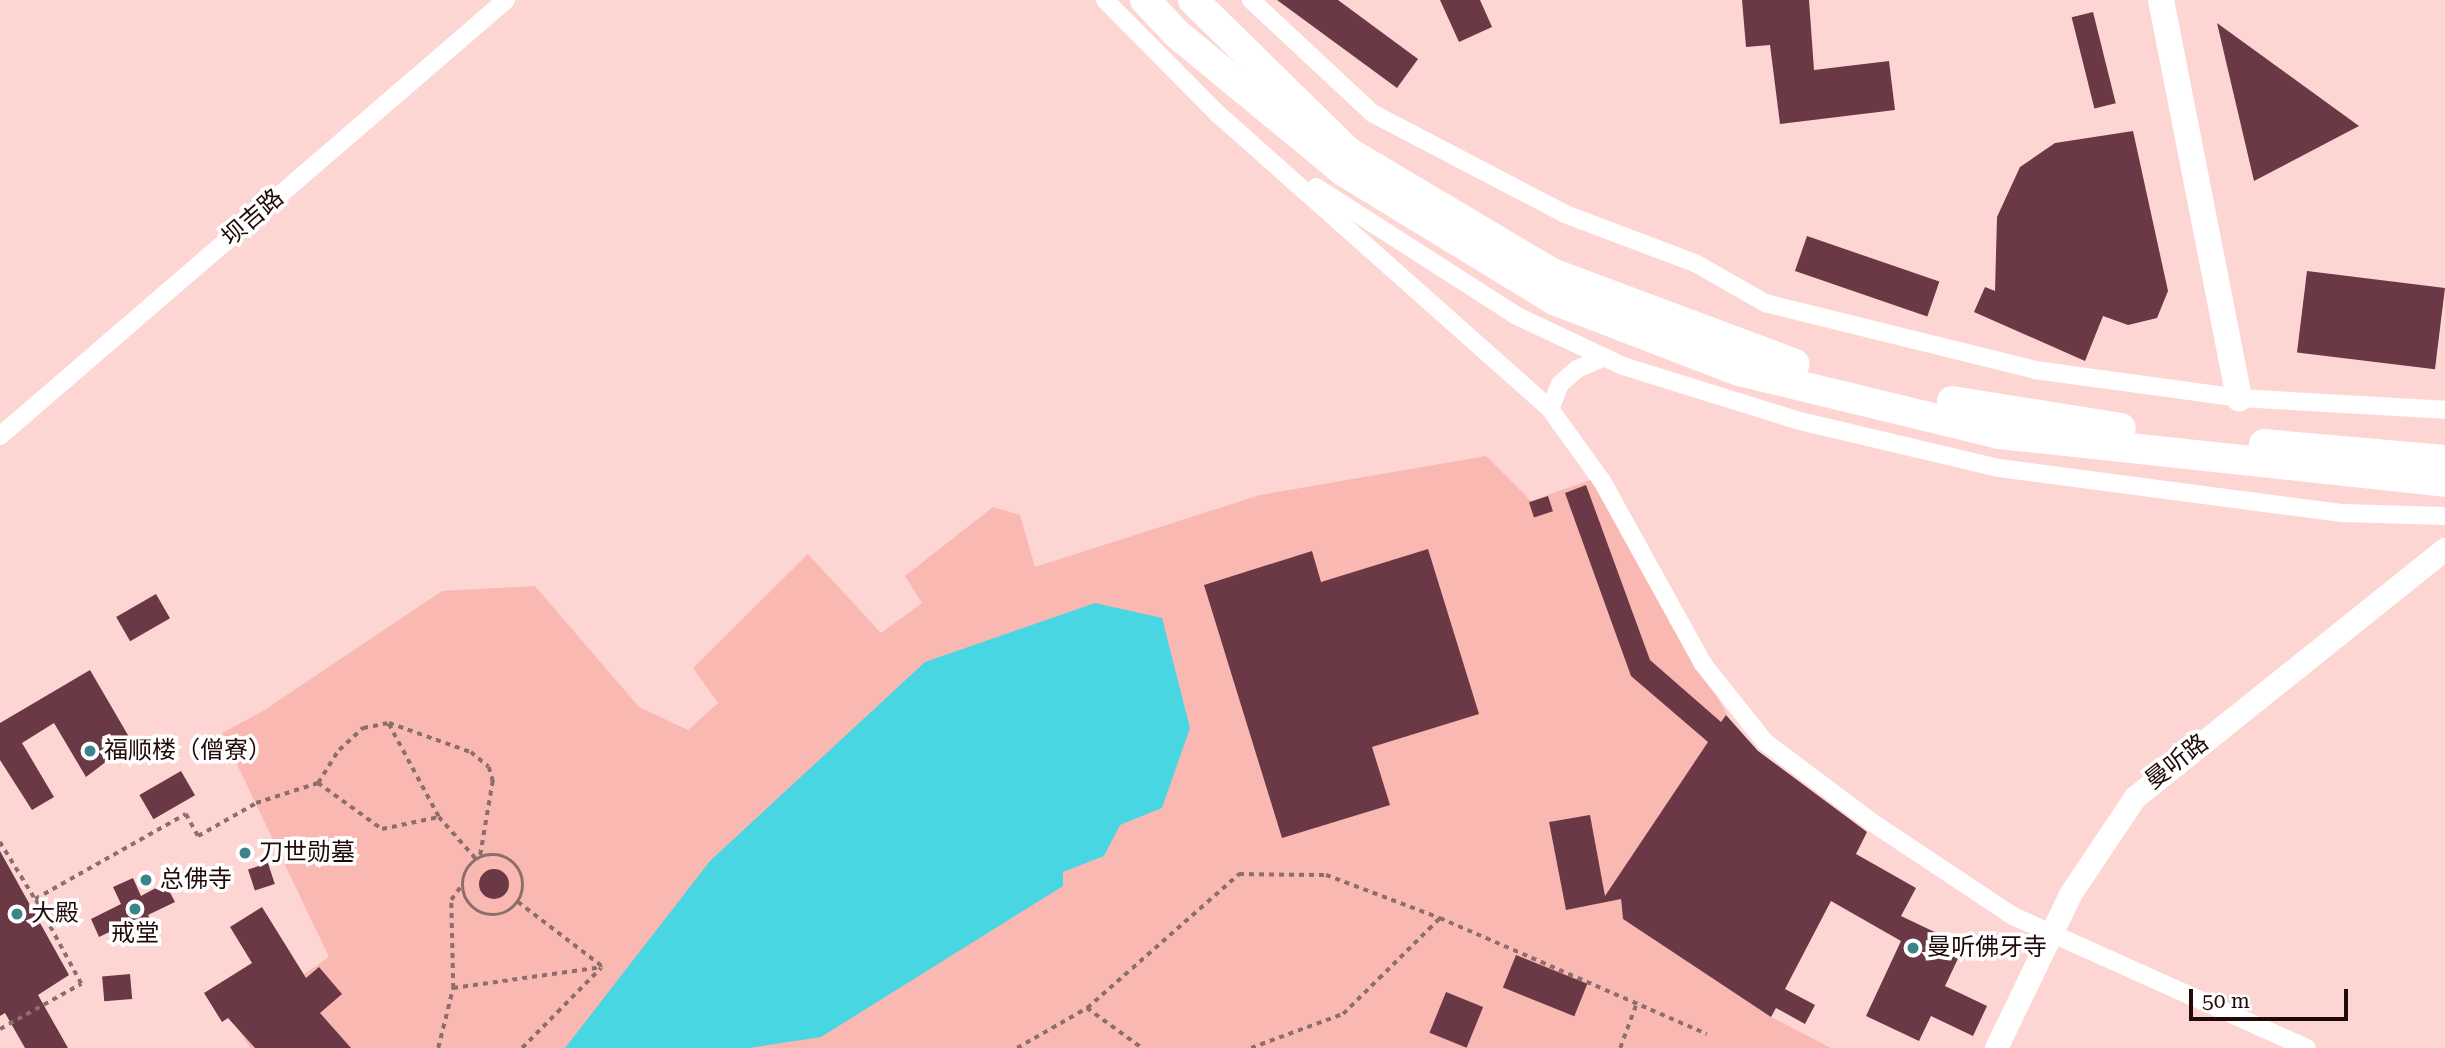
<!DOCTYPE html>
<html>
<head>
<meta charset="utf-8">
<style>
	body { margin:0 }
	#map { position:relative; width:2445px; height:1048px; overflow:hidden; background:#fdd6d3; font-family:"Roboto Serif","Noto Sans SC",serif }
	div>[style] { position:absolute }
	.green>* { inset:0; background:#fab8b3 }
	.water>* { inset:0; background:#48d6e3 }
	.building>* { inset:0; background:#6b3846; transform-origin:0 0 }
	.round { border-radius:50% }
	.path>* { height:3.5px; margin-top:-1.75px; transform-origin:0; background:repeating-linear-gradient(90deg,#8c6e6c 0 5px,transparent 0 10px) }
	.path>.ring { margin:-1.75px; padding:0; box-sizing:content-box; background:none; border:3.5px solid #8c6e6c; border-radius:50% }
	.minor>* { height:18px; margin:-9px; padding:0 9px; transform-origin:9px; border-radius:9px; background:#fff }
	.tertiary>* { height:23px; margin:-11.5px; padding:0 11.5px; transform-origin:11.5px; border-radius:11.5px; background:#fff }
	.secondary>* { height:26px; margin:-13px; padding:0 13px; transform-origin:13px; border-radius:13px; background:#fff }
	.trunk>* { height:30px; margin:-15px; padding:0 15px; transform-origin:15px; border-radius:15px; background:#fff }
	.dots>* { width:19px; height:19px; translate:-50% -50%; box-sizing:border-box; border:4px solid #fff; border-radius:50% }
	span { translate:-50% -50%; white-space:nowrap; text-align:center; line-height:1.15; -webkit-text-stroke:7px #fff; paint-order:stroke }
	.street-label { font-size:24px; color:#200b0a }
	.poi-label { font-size:24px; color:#200b0a }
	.left { translate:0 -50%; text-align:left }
	.scale { position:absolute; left:2189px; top:989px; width:159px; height:32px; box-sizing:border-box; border:4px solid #200b0a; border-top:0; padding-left:9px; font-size:21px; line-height:24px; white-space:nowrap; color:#200b0a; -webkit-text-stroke:5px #fff; paint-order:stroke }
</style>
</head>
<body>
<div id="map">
	<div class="green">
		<div style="clip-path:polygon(1486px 456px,1531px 501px,1593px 479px,1727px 714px,1618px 877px,1623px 919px,1771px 1017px,1831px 1048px,250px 1048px,234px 1022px,329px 957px,222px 733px,263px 711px,442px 591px,535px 586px,639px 707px,688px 730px,718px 703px,693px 668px,808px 554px,881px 633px,922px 603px,905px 576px,993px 507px,1020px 515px,1035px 567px,1260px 495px)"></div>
	</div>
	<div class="water">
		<div style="clip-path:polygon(1095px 603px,1162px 618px,1190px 728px,1162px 808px,1120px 825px,1104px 856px,1063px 872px,1063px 886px,821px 1037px,749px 1048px,565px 1048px,710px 861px,925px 662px)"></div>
	</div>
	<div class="building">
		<div style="clip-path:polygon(1277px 0,1338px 0,1418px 59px,1397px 88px)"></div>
		<div style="clip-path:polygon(1440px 0,1480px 0,1492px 27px,1459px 42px)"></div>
		<div style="clip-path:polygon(1742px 0,1809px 0,1814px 70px,1889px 61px,1895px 110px,1780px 124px,1770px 45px,1746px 47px)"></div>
		<div style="left:2093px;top:12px;width:94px;height:22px;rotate:76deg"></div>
		<div style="clip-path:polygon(2217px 23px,2359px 126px,2254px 181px)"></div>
		<div style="clip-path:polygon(2133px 131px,2168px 291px,2157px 318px,2128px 325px,2103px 316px,2085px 361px,1974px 312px,1985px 287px,1995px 291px,1997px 217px,2020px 167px,2055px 143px)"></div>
		<div style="left:1807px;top:236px;width:140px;height:37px;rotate:19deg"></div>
		<div style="left:2307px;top:271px;width:139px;height:82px;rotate:7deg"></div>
		<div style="clip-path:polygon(1586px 485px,1650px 660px,1721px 722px,1726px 715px,1758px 751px,1867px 832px,1856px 854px,1916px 888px,1901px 916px,1964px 946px,1945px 986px,1987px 1006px,1973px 1036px,1931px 1016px,1919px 1041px,1866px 1016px,1901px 941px,1831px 901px,1785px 989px,1815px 1005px,1805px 1024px,1776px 1008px,1771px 1017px,1623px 919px,1621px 899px,1566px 910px,1549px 822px,1590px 815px,1605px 896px,1708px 742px,1631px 676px,1565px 493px)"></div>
		<div style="left:1548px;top:496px;width:16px;height:20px;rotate:72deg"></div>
		<div style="clip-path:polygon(1428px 549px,1479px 714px,1372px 747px,1390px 805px,1282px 838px,1204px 585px,1312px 551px,1321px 582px)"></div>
		<div style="left:156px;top:594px;width:28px;height:46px;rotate:60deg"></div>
		<div style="clip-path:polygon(90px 670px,132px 742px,86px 777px,54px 723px,22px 743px,54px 797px,32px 810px,0 760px,0 723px)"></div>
		<div style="left:181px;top:771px;width:28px;height:48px;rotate:60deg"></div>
		<div style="clip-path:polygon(0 851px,69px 975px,38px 995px,68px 1048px,25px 1048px,5px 1013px,0 1016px)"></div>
		<div style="left:268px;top:863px;width:22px;height:21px;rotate:72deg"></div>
		<div class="round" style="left:479px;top:869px;width:30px;height:30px"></div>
		<div style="clip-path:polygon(133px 878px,141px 896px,165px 883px,175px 902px,148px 915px,157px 931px,138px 941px,128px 923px,99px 937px,91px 919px,121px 904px,113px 887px)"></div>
		<div style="clip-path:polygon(262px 907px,306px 978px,319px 967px,342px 994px,320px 1013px,351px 1048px,255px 1048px,228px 1018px,222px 1022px,204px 993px,252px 963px,230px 927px)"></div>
		<div style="left:1516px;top:955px;width:77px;height:35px;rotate:22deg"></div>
		<div style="left:130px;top:974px;width:25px;height:28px;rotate:85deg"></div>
		<div style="left:1446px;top:992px;width:40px;height:44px;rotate:22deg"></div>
	</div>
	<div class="path">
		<div style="left:389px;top:724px;width:106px;rotate:61.7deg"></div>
		<div style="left:439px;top:817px;width:56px;rotate:48.6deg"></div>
		<div style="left:318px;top:783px;width:39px;rotate:-58deg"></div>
		<div style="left:339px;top:750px;width:33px;rotate:-43deg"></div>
		<div style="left:363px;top:728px;width:26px;rotate:-11deg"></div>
		<div style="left:389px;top:723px;width:87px;rotate:19.5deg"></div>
		<div style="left:471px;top:752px;width:23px;rotate:40deg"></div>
		<div style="left:489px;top:767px;width:15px;rotate:74deg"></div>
		<div style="left:493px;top:781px;width:78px;rotate:99.6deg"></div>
		<div style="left:0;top:842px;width:67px;rotate:58.4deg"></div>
		<div class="ring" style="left:463px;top:855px;width:56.5px;height:56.5px"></div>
		<div style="left:518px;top:902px;width:107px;rotate:37.4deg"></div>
		<div style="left:453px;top:988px;width:151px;rotate:-8deg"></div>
		<div style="left:1087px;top:1008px;width:68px;rotate:36deg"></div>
		<div style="left:0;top:1029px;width:93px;rotate:-29.1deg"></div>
		<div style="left:81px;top:984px;width:97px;rotate:-118.4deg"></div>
		<div style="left:35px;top:899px;width:173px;rotate:-29.4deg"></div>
		<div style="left:186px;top:814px;width:25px;rotate:61deg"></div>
		<div style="left:198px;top:836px;width:67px;rotate:-29.6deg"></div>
		<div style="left:256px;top:803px;width:65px;rotate:-17.9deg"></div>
		<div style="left:318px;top:783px;width:79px;rotate:35.7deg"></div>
		<div style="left:382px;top:829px;width:58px;rotate:-11.9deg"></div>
		<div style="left:438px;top:1048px;width:62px;rotate:-76deg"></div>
		<div style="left:453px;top:988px;width:88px;rotate:-91.3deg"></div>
		<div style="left:451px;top:900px;width:19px;rotate:-54deg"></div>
		<div style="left:522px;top:1048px;width:112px;rotate:-45.4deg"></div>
		<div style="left:1017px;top:1048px;width:81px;rotate:-29.7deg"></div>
		<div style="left:1087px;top:1008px;width:203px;rotate:-41.4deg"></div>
		<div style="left:1239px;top:874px;width:87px;rotate:0.7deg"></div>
		<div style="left:1326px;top:875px;width:122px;rotate:20.7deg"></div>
		<div style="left:1251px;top:1048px;width:98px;rotate:-20.3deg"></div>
		<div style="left:1343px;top:1014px;width:136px;rotate:-44.7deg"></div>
		<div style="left:1440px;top:918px;width:291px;rotate:23.5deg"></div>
		<div style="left:1620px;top:1048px;width:49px;rotate:-69.7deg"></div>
	</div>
	<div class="minor">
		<div style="left:1105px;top:0;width:161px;rotate:45.3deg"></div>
		<div style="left:1218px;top:114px;width:444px;rotate:41.6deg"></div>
		<div style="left:1550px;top:409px;width:89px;rotate:54.2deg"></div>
		<div style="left:1602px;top:481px;width:209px;rotate:61.1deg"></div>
		<div style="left:1703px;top:664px;width:100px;rotate:51.5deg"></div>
		<div style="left:1765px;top:742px;width:135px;rotate:36.9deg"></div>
		<div style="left:1873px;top:823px;width:168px;rotate:33.6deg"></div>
		<div style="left:2013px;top:916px;width:322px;rotate:24.2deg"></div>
		<div style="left:1251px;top:0;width:166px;rotate:43deg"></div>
		<div style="left:1372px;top:113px;width:218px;rotate:27.6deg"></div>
		<div style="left:1565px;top:214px;width:139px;rotate:20.7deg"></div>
		<div style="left:1695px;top:263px;width:81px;rotate:29.7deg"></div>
		<div style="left:1765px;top:303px;width:278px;rotate:13.9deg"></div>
		<div style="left:2035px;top:370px;width:206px;rotate:7.8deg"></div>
		<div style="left:2239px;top:398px;width:206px;rotate:3.3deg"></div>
		<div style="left:1316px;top:187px;width:237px;rotate:32.7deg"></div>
		<div style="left:1515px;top:315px;width:119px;rotate:25.3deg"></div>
		<div style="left:1623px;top:366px;width:185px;rotate:17.3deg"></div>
		<div style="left:1800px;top:421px;width:204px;rotate:13.3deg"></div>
		<div style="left:1999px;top:468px;width:347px;rotate:7.5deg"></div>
		<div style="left:2343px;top:513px;width:102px;rotate:1.7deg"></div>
		<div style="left:1550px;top:409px;width:27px;rotate:-68deg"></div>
		<div style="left:1560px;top:384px;width:23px;rotate:-41deg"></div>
		<div style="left:1577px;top:369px;width:30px;rotate:-23deg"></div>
		<div style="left:0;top:436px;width:668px;rotate:-40.75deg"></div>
	</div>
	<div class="tertiary">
		<div style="left:1996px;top:1048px;width:171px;rotate:-64.3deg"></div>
		<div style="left:2070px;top:894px;width:117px;rotate:-56.2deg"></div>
		<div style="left:2135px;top:797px;width:397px;rotate:-38.7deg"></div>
	</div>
	<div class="secondary">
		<div style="left:2161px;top:0;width:406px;rotate:78.9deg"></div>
	</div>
	<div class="trunk">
		<div style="left:1145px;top:0;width:47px;rotate:46.7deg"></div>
		<div style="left:1177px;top:34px;width:215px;rotate:39.5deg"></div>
		<div style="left:1343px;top:171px;width:247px;rotate:31.4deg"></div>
		<div style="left:1554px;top:300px;width:198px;rotate:21deg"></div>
		<div style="left:1739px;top:371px;width:268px;rotate:13.6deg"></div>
		<div style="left:1999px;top:434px;width:449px;rotate:6.1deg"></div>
		<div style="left:1193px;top:0;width:217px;rotate:44.4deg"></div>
		<div style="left:1348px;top:152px;width:237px;rotate:30.7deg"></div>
		<div style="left:1552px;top:273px;width:259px;rotate:20.5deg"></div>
		<div style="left:1952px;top:401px;width:171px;rotate:9.1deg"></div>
		<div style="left:2264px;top:444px;width:182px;rotate:5.1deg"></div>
	</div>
	<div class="dots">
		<div style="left:90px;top:751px;background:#3c848b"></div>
		<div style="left:245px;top:853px;background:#3c848b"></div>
		<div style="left:146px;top:880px;background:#3c848b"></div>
		<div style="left:135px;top:909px;background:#3c848b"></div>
		<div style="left:17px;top:914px;background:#3c848b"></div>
		<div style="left:1913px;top:948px;background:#3c848b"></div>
	</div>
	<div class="street-label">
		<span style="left:253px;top:218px;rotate:-41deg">坝吉路</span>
		<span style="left:2177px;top:762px;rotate:-38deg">曼听路</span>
	</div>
	<div class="poi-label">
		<span class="left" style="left:104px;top:751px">福顺楼（僧寮）</span>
		<span class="left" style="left:259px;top:853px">刀世勋墓</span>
		<span class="left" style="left:160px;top:880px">总佛寺</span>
		<span class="left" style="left:31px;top:914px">大殿</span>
		<span style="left:135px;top:934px">戒堂</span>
		<span class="left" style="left:1927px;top:948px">曼听佛牙寺</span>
	</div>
	<div class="scale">50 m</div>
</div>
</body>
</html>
